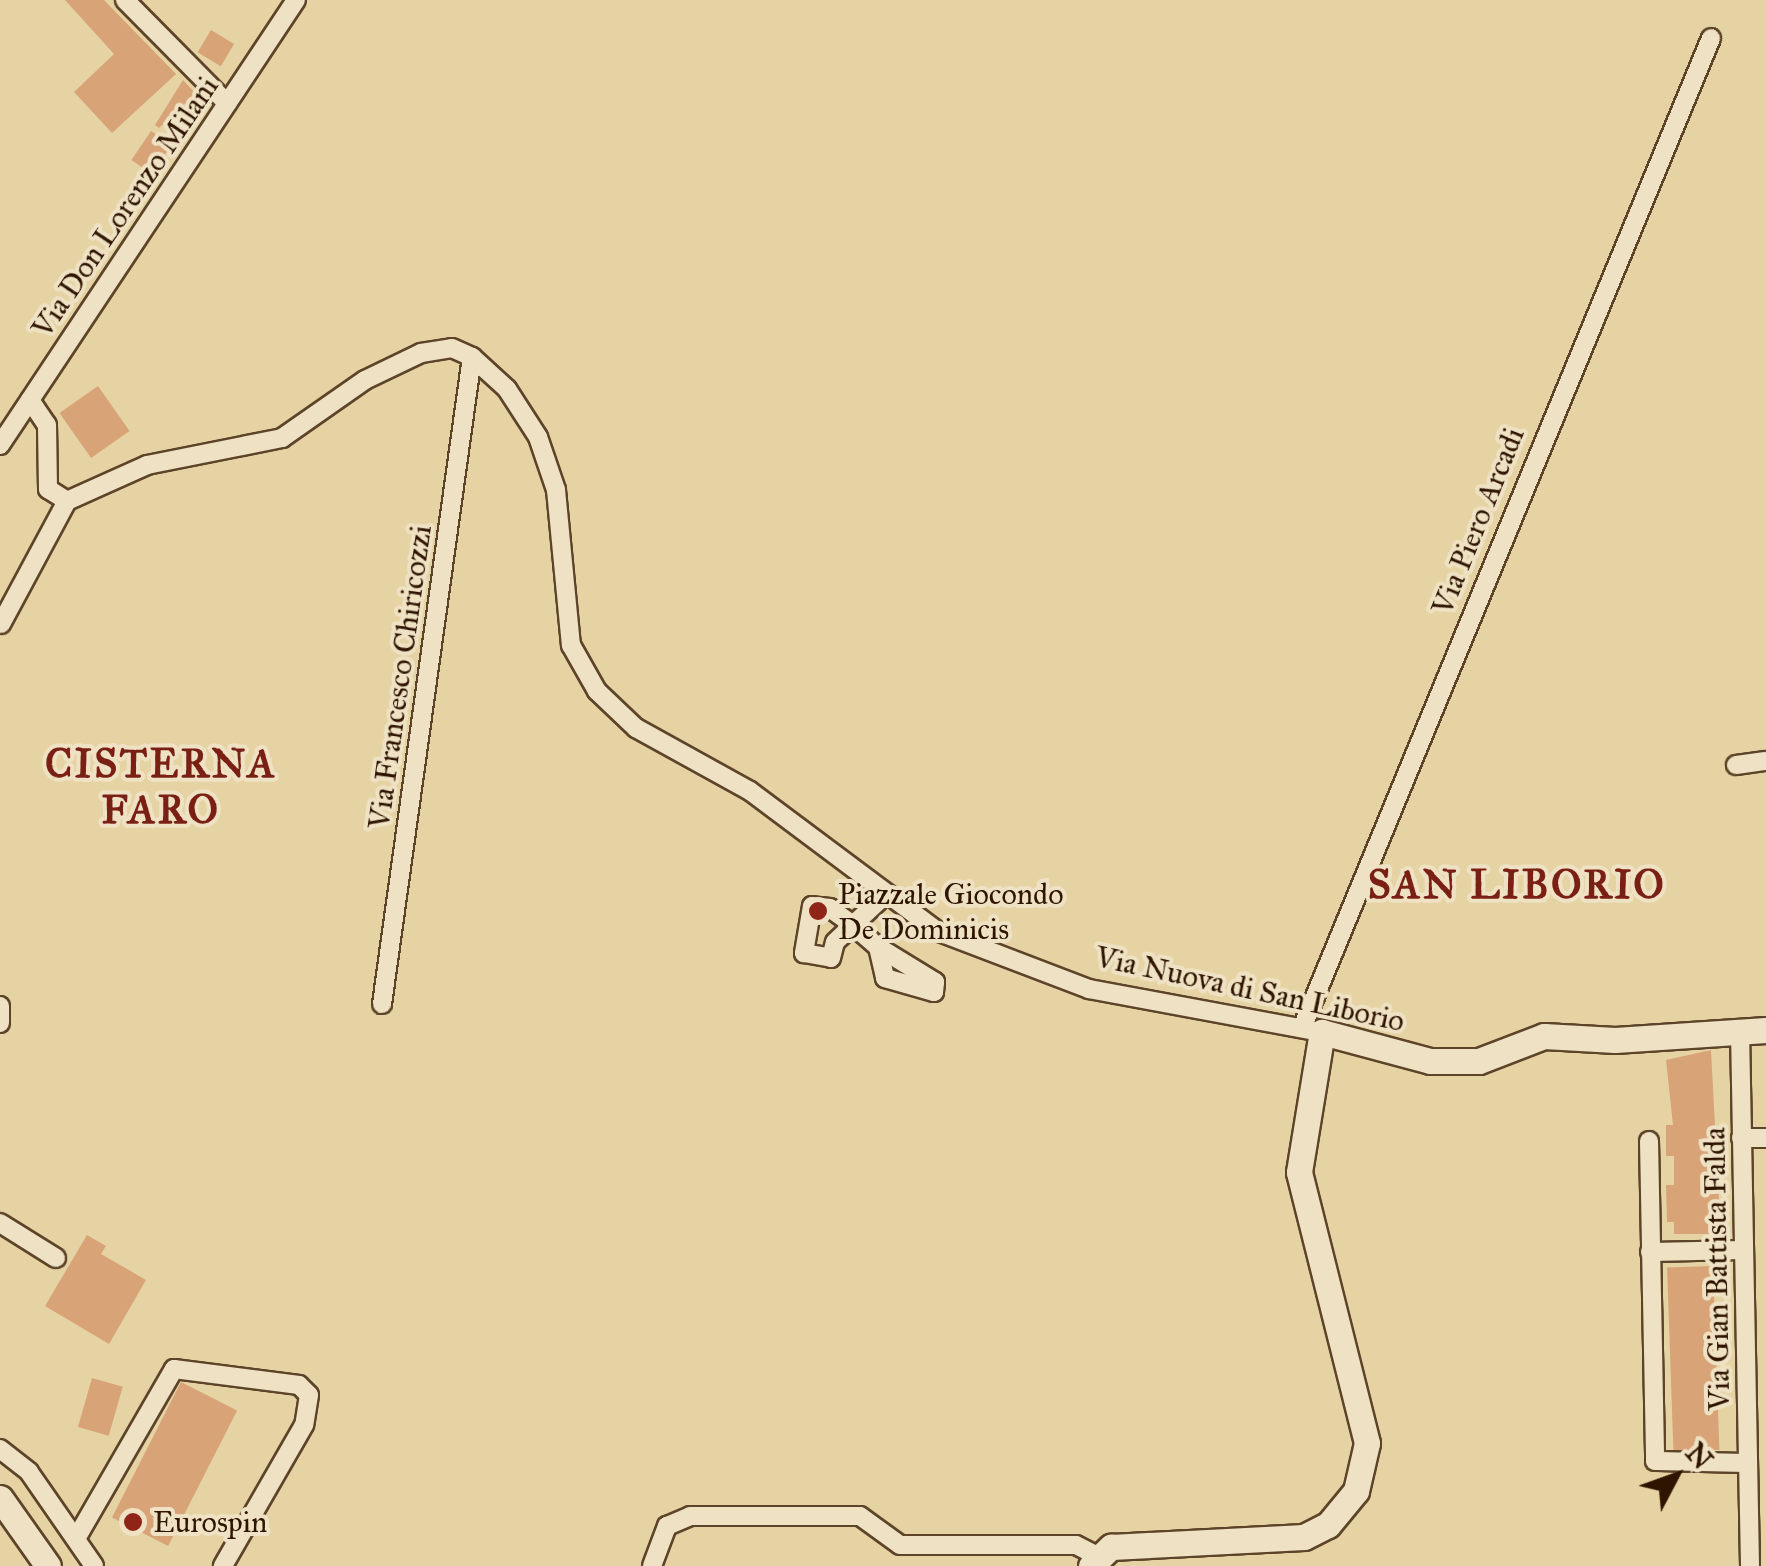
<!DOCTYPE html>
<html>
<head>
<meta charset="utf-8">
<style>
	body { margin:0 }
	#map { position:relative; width:1766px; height:1566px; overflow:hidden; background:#e6d3a4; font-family:"IM FELL Great Primer",serif }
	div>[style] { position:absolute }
	.building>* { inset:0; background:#d8a377; transform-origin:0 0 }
	.roads { filter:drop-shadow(2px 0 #5d4429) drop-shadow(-2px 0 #5d4429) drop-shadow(0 2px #5d4429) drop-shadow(0 -2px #5d4429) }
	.street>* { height:18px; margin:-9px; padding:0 9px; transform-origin:9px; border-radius:9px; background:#efe2c4 }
	.secondary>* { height:25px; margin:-12.5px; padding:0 12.5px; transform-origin:12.5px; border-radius:12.5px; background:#efe2c4 }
	.dots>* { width:28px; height:28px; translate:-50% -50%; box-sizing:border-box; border:5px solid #efe2c4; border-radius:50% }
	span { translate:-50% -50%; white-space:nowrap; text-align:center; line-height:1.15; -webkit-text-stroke:8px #efe2c4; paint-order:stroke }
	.street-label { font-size:30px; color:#2f1500 }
	.poi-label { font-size:30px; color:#2f1500 }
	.left { translate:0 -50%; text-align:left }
	.district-label { font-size:40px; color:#7a1f14; font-weight:700; letter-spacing:2.5px }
	.north { position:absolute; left:1626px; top:1426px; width:100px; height:100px; -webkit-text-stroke:8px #efe2c4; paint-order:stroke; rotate:49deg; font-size:28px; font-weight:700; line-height:40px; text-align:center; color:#2f1500 }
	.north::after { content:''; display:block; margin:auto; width:35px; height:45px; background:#2f1500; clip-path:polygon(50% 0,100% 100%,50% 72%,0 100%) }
</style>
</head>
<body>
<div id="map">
	<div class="building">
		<div style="clip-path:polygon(65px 0,104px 0,176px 74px,112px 133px,74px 92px,114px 54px)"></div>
		<div style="left:211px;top:30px;width:27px;height:26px;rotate:31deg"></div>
		<div style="clip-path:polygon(183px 80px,196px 94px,159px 128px,155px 125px)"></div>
		<div style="left:151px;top:131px;width:25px;height:35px;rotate:34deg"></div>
		<div style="left:98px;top:386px;width:55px;height:47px;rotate:55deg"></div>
		<div style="clip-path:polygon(1711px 1050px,1720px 1220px,1713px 1220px,1713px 1234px,1674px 1234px,1674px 1222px,1667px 1222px,1666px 1185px,1674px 1185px,1674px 1156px,1666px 1156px,1666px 1125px,1673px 1125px,1666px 1060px)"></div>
		<div style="clip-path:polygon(87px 1235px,106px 1246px,101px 1254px,146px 1280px,109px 1344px,45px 1306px)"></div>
		<div style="left:1713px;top:1266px;width:184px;height:46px;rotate:88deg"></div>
		<div style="left:92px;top:1378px;width:32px;height:51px;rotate:16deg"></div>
		<div style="left:181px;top:1382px;width:63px;height:152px;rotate:27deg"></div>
	</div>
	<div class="roads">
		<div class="street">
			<div style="left:125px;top:0;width:145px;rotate:45.3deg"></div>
			<div style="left:30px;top:400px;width:30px;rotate:56deg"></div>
			<div style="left:47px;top:425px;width:64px;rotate:89.1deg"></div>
			<div style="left:48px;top:489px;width:22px;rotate:32deg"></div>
			<div style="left:67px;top:501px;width:88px;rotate:-24.2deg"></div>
			<div style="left:147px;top:465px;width:138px;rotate:-11.3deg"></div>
			<div style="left:282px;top:438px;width:101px;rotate:-34.9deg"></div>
			<div style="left:365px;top:380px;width:62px;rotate:-25.7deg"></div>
			<div style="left:421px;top:353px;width:31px;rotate:-9deg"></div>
			<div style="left:452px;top:348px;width:22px;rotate:24deg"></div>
			<div style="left:472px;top:357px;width:47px;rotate:42.4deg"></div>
			<div style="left:507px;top:389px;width:57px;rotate:57.1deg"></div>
			<div style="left:538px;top:437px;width:56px;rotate:71.2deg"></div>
			<div style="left:556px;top:490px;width:156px;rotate:84.5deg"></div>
			<div style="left:571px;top:645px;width:53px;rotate:60.5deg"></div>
			<div style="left:597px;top:691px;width:54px;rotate:43.5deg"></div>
			<div style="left:636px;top:728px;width:130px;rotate:28.9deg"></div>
			<div style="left:750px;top:791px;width:234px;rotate:36.8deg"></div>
			<div style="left:937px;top:931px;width:163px;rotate:20.9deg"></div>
			<div style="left:1089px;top:989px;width:237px;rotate:10.5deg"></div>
			<div style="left:0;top:445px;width:534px;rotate:-56.37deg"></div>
			<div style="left:1px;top:624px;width:140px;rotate:-61.8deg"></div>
			<div style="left:1736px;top:765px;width:30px;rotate:-8deg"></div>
			<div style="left:878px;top:947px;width:32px;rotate:77deg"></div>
			<div style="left:885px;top:978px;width:51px;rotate:15.9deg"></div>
			<div style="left:934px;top:992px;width:10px;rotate:-84deg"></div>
			<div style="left:935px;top:982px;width:67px;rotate:-148.4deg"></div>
			<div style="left:878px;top:947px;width:33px;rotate:-139deg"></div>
			<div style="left:853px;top:925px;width:29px;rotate:-144deg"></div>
			<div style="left:830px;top:908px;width:18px;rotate:-174deg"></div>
			<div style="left:812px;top:906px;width:48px;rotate:99.7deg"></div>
			<div style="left:804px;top:953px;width:27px;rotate:10deg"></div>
			<div style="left:831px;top:958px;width:16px;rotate:-76deg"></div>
			<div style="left:835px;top:942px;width:25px;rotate:-43deg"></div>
			<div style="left:853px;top:925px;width:42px;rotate:-43.1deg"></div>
			<div style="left:382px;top:1004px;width:653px;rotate:-82.08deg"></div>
			<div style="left:0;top:1006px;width:17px;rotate:90deg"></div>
			<div style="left:1302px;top:1028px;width:1071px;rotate:-67.55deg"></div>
			<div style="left:1740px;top:1030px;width:536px;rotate:88.93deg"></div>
			<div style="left:1741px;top:1138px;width:25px"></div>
			<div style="left:1649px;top:1141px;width:320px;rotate:88.9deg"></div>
			<div style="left:1655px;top:1461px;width:93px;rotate:1.2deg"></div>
			<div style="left:0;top:1223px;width:66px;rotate:32deg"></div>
			<div style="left:1650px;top:1252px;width:94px;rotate:-1.2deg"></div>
			<div style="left:0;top:1449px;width:37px;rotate:38deg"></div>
			<div style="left:29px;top:1472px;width:114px;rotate:55.3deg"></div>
			<div style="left:77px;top:1537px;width:194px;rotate:-60deg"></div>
			<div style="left:174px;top:1369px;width:126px;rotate:7.3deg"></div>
			<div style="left:299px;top:1385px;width:14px;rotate:45deg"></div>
			<div style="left:309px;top:1395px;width:30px;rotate:99deg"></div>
			<div style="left:304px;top:1425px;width:163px;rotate:119.9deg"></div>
			<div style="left:652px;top:1566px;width:43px;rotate:-69.4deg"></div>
			<div style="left:667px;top:1526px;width:25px;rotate:-23deg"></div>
			<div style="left:690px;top:1516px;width:170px"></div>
			<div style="left:860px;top:1516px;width:49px;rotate:35.9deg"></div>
			<div style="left:900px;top:1545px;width:176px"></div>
			<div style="left:1076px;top:1545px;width:22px;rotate:27deg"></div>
		</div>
		<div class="secondary">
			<div style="left:0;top:1498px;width:83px;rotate:54.8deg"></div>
			<div style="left:1091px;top:1566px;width:28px;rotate:-44deg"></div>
			<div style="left:1111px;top:1547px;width:193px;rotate:-3deg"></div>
			<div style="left:1304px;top:1537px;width:27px;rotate:-27deg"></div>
			<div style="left:1328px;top:1525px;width:44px;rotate:-50.5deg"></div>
			<div style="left:1356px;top:1491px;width:49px;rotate:-77.1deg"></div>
			<div style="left:1367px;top:1443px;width:279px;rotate:-104.1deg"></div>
			<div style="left:1299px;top:1172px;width:142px;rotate:-80.7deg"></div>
			<div style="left:1322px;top:1032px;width:112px;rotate:15deg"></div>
			<div style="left:1430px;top:1061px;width:49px"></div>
			<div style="left:1479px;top:1061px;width:70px;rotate:-21deg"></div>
			<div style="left:1544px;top:1036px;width:71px;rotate:3.2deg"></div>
			<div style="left:1615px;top:1040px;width:151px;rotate:-3.8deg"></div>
		</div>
	</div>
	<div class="dots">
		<div style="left:818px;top:911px;background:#8f2418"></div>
		<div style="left:133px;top:1522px;background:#8f2418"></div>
	</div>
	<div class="street-label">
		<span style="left:125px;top:207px;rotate:-56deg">Via Don Lorenzo Milani</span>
		<span style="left:1478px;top:521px;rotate:-68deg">Via Piero Arcadi</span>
		<span style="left:400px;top:677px;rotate:-82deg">Via Francesco Chiricozzi</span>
		<span style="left:1250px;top:989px;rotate:12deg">Via Nuova di San Liborio</span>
		<span style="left:1717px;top:1269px;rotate:-91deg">Via Gian Battista Falda</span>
	</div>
	<div class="poi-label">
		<span class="left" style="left:838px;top:911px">Piazzale Giocondo<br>De Dominicis</span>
		<span class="left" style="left:153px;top:1522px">Eurospin</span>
	</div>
	<div class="district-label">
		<span style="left:161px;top:787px">CISTERNA<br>FARO</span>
		<span style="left:1517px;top:885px">SAN LIBORIO</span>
	</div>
	<div class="north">N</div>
</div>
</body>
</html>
